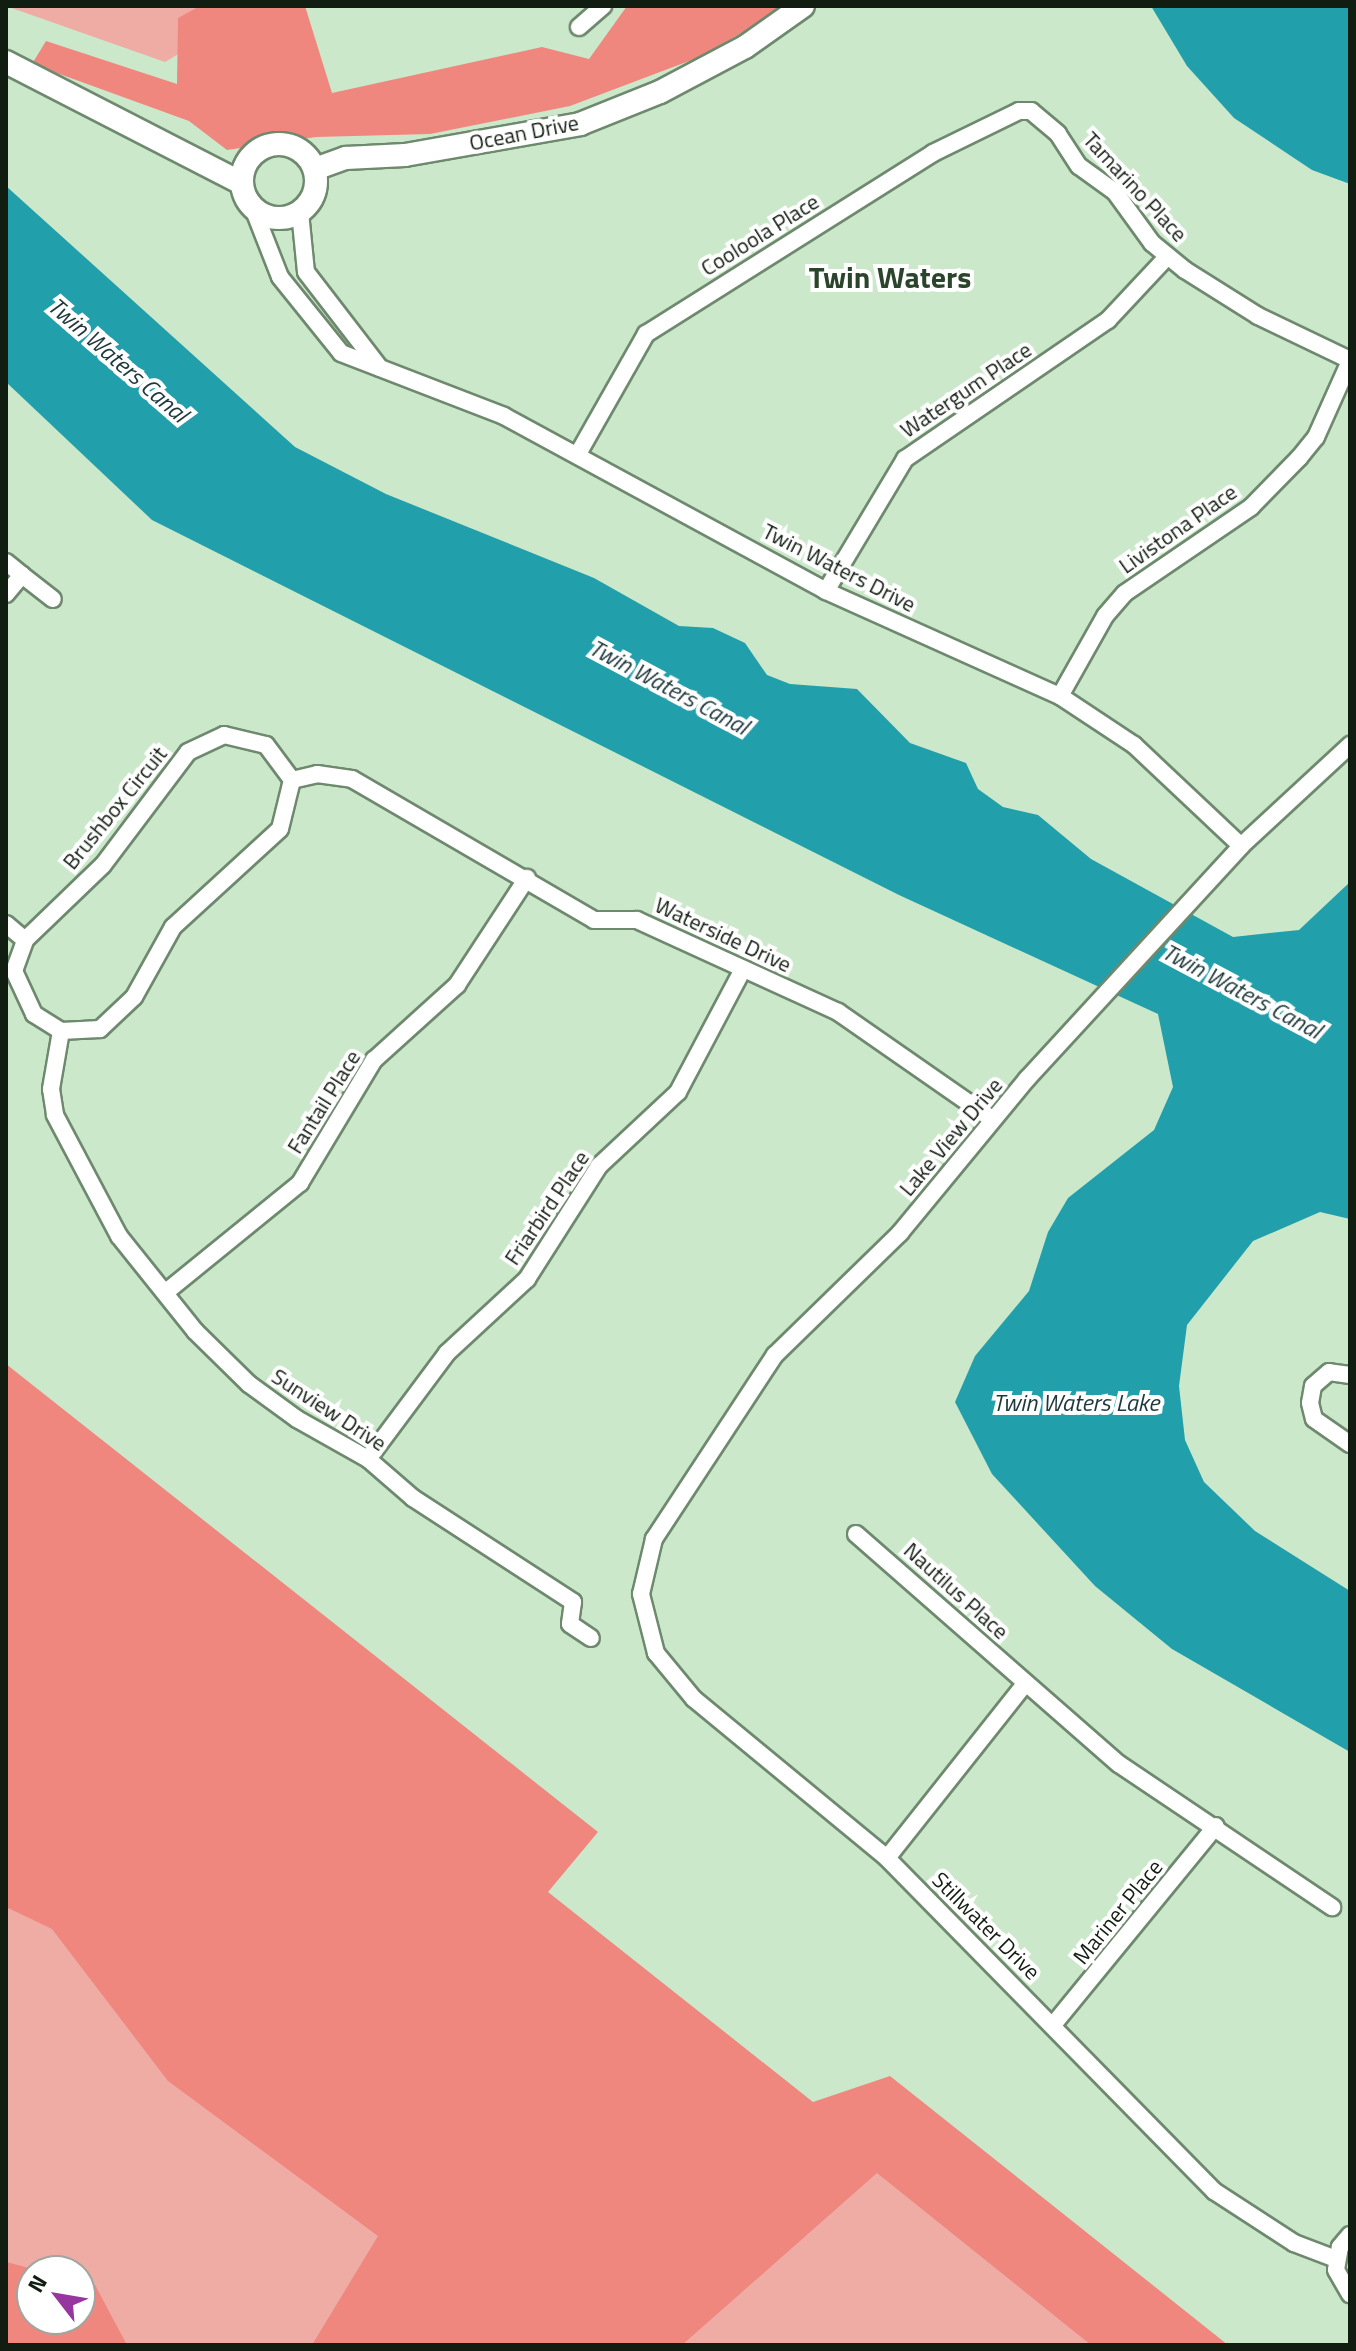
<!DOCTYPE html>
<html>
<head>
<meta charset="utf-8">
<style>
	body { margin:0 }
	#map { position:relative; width:1356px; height:2351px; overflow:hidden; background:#cbe8cb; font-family:"Titillium Web",sans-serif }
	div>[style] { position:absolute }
	.green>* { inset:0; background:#eeaca5 }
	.forest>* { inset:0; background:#ef877f }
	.water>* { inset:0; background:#219fab }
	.roads { filter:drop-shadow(2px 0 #6e896e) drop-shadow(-2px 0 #6e896e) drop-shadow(0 2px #6e896e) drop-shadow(0 -2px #6e896e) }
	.street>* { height:16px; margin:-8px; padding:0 8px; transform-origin:8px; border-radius:8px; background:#fff }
	.secondary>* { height:22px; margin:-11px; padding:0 11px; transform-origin:11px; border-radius:11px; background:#fff }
	.secondary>.ring { margin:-11px; padding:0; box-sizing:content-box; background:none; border:22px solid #fff; border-radius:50% }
	span { translate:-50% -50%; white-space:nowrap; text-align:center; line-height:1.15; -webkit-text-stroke:8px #fff; paint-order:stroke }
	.street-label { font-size:22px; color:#121d12 }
	.water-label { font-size:24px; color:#1e383b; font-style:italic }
	.district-label { font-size:30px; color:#2b442c; font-weight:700 }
	.frame { position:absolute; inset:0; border:8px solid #121d12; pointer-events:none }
	.north { position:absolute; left:16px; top:2255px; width:80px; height:80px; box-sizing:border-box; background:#fff; border:2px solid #a0a5a0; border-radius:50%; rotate:301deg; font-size:22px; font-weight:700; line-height:32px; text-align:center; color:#121d12 }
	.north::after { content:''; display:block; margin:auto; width:28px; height:36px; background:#97369e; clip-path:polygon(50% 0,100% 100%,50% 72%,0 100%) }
</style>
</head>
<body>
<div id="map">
	<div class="green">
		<div style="clip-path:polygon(6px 6px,259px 6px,165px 62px)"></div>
		<div style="clip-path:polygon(evenodd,6px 1449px,1096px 2345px,6px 2345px,6px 1449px,32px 2271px,80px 2271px,80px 2319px,32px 2319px,32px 2271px)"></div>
	</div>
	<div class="forest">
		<div style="clip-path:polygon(200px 6px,305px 6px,332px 93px,542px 47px,589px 59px,627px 6px,789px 6px,697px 58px,570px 106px,430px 134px,316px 137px,227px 150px,189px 121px,32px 64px,46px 41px,177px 84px,178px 18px)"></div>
		<div style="clip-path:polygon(6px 1364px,598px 1832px,548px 1892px,813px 2102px,890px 2076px,1228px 2345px,1091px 2345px,877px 2173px,682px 2345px,312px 2345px,378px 2236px,168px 2081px,52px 1929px,6px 1907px)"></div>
		<div style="clip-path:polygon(6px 2262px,41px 2271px,32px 2271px,32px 2319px,80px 2319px,80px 2281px,95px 2285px,127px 2345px,6px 2345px)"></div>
	</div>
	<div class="water">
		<div style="clip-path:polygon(1151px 6px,1350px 6px,1350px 184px,1312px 170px,1234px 118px,1187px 66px)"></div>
		<div style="clip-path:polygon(6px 186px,295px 447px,386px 494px,594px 578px,679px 626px,713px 628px,745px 643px,767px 675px,790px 684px,857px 689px,910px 743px,966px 763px,978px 789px,1003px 807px,1038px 815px,1091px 859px,1233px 937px,1299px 930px,1350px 882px,1350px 1219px,1320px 1212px,1253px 1241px,1187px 1325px,1179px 1386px,1185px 1440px,1204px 1482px,1255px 1531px,1350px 1591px,1350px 1752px,1172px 1649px,1095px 1586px,992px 1474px,955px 1402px,975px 1356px,1029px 1291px,1048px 1232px,1068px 1198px,1154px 1130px,1173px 1087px,1158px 1014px,899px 895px,152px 520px,6px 382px)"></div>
	</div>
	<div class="roads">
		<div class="street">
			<div style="left:579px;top:27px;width:32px;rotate:-41deg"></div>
			<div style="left:253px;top:208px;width:74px;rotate:68.6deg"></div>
			<div style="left:280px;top:277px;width:97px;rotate:51.2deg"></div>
			<div style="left:341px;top:353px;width:175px;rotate:21.1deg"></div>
			<div style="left:504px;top:416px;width:366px;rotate:28.5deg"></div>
			<div style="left:826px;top:591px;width:256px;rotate:24.2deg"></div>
			<div style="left:1060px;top:696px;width:89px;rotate:33.5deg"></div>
			<div style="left:1134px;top:745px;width:147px;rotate:43.3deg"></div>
			<div style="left:300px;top:212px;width:60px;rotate:84.3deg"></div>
			<div style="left:306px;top:272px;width:121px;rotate:52.4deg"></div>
			<div style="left:579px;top:452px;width:136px;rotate:-60.4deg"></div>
			<div style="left:646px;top:334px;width:339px;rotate:-32.2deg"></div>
			<div style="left:933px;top:153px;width:96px;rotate:-26deg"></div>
			<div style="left:1019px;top:111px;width:12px"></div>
			<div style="left:1031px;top:111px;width:35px;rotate:40deg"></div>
			<div style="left:1058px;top:134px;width:38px;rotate:57deg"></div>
			<div style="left:1079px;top:166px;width:44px;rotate:35.8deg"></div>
			<div style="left:1115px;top:192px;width:63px;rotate:54deg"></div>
			<div style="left:1152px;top:243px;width:43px;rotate:39.3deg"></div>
			<div style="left:1185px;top:270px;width:86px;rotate:32.2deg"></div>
			<div style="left:1258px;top:316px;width:102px;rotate:25.6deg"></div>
			<div style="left:6px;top:562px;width:21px;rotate:39deg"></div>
			<div style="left:826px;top:591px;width:154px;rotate:-59.1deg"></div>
			<div style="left:905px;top:459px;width:246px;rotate:-34.4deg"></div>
			<div style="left:1108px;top:320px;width:86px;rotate:-46.9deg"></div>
			<div style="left:6px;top:594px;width:25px;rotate:-50deg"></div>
			<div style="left:22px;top:575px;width:39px;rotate:38deg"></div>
			<div style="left:1060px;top:696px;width:92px;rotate:-60.6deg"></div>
			<div style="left:1105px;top:616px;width:30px;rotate:-49deg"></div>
			<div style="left:1125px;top:593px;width:153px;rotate:-34.3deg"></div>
			<div style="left:1251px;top:507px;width:69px;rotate:-45.6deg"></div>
			<div style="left:1299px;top:458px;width:27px;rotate:-51deg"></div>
			<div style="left:1316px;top:437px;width:83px;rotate:-65.9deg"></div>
			<div style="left:224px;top:735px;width:43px;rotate:13.4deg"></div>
			<div style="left:266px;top:745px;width:44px;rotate:53.4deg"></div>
			<div style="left:292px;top:780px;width:50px;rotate:103.8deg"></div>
			<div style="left:280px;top:829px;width:145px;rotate:137.5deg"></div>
			<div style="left:173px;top:927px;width:80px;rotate:119.1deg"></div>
			<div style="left:134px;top:997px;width:47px;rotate:136.7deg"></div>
			<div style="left:100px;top:1029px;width:39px;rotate:177deg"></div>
			<div style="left:61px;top:1031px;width:32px;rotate:-148deg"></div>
			<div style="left:34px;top:1014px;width:47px;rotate:-114.9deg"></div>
			<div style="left:14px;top:971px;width:33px;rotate:-70deg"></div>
			<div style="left:25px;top:940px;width:108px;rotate:-43.9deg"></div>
			<div style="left:103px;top:865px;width:141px;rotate:-53deg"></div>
			<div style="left:188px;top:752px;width:40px;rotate:-25deg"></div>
			<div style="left:292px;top:780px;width:26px;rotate:-13deg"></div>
			<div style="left:317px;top:774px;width:35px;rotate:8deg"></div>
			<div style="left:352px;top:779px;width:280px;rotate:30.2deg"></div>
			<div style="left:594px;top:920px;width:43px"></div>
			<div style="left:637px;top:920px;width:221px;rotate:24.6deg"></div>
			<div style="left:838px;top:1012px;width:188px;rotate:34.8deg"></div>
			<div style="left:6px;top:924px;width:25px;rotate:40deg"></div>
			<div style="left:61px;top:1031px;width:59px;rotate:99.8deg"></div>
			<div style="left:51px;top:1089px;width:26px;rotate:81deg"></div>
			<div style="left:55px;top:1115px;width:137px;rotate:62.1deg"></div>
			<div style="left:119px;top:1236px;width:122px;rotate:51.3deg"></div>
			<div style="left:195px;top:1331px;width:76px;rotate:44.5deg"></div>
			<div style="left:249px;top:1384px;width:59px;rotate:36.1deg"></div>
			<div style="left:297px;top:1419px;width:81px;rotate:29.4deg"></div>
			<div style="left:368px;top:1459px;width:60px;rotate:40.9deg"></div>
			<div style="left:413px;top:1498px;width:191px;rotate:33deg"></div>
			<div style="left:573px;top:1602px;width:22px;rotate:98deg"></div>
			<div style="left:570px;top:1624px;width:25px;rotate:34deg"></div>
			<div style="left:166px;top:1292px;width:173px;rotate:-39.1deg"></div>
			<div style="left:300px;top:1183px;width:144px;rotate:-59deg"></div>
			<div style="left:374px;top:1060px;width:112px;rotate:-42.1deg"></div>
			<div style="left:457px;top:985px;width:128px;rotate:-56.8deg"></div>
			<div style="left:1350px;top:1375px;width:21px;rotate:-172deg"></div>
			<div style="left:1329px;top:1372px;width:21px;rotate:139deg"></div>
			<div style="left:1313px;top:1386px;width:17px;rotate:100deg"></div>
			<div style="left:1310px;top:1403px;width:16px;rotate:76deg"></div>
			<div style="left:1314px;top:1419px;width:44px;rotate:34.8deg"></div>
			<div style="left:368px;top:1459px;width:132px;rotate:-53.3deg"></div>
			<div style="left:447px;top:1353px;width:109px;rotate:-42.8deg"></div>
			<div style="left:527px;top:1279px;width:134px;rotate:-57.5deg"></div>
			<div style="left:599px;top:1166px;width:108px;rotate:-43.1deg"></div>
			<div style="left:678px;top:1092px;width:139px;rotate:-62.1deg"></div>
			<div style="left:856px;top:1534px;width:349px;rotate:41.2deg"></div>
			<div style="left:1119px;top:1764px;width:257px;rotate:33.9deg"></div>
			<div style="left:887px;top:1858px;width:222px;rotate:-51.6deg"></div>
			<div style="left:1053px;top:2025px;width:257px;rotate:-50.7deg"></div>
			<div style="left:1350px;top:2235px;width:16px;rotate:130deg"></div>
			<div style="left:1340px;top:2247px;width:23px;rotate:100deg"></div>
			<div style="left:1336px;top:2270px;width:28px;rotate:60deg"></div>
			<div style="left:1336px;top:2259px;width:45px;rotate:-159.1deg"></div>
			<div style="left:1294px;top:2243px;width:95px;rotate:-147deg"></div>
			<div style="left:1214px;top:2191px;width:467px;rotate:-134.5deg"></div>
			<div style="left:887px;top:1858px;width:250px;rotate:-140.5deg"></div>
			<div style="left:694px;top:1699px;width:60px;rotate:-129.6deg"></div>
			<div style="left:656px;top:1653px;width:61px;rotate:-104.3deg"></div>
			<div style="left:641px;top:1594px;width:57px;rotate:-76.7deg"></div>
			<div style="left:654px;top:1539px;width:220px;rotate:-56.7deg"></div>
			<div style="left:775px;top:1355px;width:175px;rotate:-44.3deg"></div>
			<div style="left:900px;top:1233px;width:200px;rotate:-50.5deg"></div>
			<div style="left:1027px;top:1079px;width:316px;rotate:-47.4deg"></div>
			<div style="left:1241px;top:846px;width:149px;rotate:-42.8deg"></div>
		</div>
		<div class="secondary">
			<div style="left:6px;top:62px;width:264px;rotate:27.2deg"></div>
			<div class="ring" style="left:242px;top:144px;width:52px;height:52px"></div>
			<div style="left:315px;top:169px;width:33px;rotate:-20deg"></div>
			<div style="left:346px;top:158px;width:59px;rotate:-2.9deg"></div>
			<div style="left:405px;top:155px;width:178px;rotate:-10deg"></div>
			<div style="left:580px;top:124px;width:86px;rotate:-21.8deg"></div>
			<div style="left:660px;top:92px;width:96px;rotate:-27.9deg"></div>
			<div style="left:745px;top:47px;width:71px;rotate:-35.3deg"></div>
		</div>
	</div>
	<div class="street-label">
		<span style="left:524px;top:133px;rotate:-11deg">Ocean Drive</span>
		<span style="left:1135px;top:187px;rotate:47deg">Tamarino Place</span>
		<span style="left:760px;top:235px;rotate:-32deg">Cooloola Place</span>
		<span style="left:966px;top:390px;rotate:-34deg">Watergum Place</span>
		<span style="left:1178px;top:529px;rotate:-35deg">Livistona Place</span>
		<span style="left:839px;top:568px;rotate:27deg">Twin Waters Drive</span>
		<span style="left:115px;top:808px;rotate:-51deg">Brushbox Circuit</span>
		<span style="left:723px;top:935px;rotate:25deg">Waterside Drive</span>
		<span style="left:324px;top:1102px;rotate:-58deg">Fantail Place</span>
		<span style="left:951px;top:1137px;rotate:-50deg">Lake View Drive</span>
		<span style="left:547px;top:1208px;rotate:-56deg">Friarbird Place</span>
		<span style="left:329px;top:1410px;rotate:33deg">Sunview Drive</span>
		<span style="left:956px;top:1591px;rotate:42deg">Nautilus Place</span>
		<span style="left:1118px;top:1912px;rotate:-51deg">Mariner Place</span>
		<span style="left:986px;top:1926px;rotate:45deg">Stillwater Drive</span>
	</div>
	<div class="water-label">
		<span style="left:118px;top:360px;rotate:41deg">Twin Waters Canal</span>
		<span style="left:669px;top:687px;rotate:28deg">Twin Waters Canal</span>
		<span style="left:1242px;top:991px;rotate:28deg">Twin Waters Canal</span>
		<span style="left:1076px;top:1403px">Twin Waters Lake</span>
	</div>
	<div class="district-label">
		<span style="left:890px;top:277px">Twin Waters</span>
	</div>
	<div class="frame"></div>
	<div class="north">N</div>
</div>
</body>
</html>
